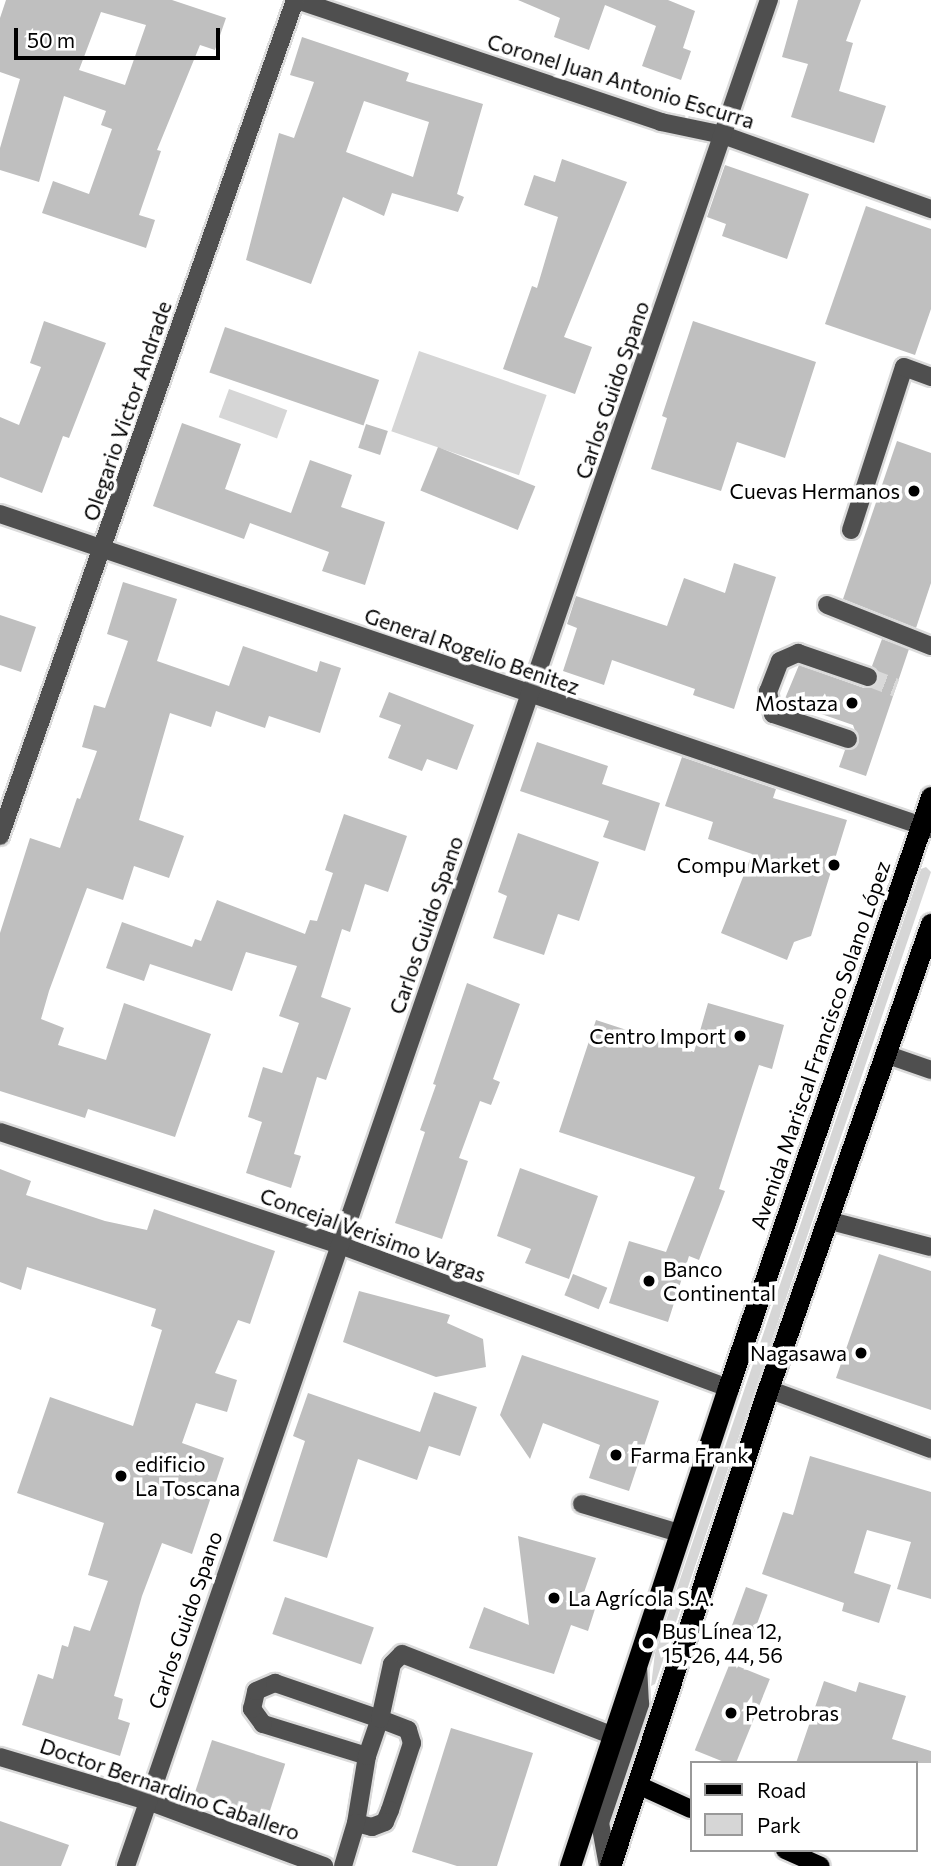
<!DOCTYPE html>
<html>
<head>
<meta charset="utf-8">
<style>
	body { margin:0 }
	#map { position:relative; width:931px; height:1866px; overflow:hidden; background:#fff; font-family:Commissioner,sans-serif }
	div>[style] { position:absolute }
	.green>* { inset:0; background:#d6d6d6; transform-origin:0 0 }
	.building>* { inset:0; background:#bfbfbf; transform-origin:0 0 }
	.minor-tunnel>* { height:18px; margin-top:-9px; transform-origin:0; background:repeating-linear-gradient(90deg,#d9d9d9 0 18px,transparent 0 27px) }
	.roads { filter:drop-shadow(2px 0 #dbdbdb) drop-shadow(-2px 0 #dbdbdb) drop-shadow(0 2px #dbdbdb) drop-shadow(0 -2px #dbdbdb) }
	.minor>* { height:18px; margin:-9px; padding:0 9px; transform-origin:9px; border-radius:9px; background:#4f4f4f }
	.major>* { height:18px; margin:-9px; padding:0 9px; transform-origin:9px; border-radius:9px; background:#000 }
	.highway>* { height:21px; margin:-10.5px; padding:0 10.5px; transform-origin:10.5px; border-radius:10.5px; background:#000 }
	.dots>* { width:19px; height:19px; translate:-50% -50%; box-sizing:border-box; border:4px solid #fff; border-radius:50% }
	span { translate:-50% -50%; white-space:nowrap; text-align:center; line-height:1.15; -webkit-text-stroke:7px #fff; paint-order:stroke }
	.street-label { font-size:21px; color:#000 }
	.poi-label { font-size:21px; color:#000 }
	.right { translate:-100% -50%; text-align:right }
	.left { translate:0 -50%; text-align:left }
	.legend { position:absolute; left:690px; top:1761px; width:228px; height:91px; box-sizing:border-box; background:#fff; border:2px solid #999; margin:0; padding:9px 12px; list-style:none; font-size:21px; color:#000 }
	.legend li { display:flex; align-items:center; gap:14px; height:35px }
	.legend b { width:35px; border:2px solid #999 }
	.scale { position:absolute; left:14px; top:28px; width:206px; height:32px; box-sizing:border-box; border:4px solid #000; border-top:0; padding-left:9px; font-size:21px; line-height:24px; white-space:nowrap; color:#000; -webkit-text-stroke:5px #fff; paint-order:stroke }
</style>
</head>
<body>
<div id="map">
	<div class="green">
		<div style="left:419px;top:351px;width:135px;height:85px;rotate:19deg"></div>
		<div style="left:229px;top:389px;width:62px;height:30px;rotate:20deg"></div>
		<div style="clip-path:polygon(926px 867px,931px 872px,655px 1684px,651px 1686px,655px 1653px,921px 869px)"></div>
	</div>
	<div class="building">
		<div style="clip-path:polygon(evenodd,6px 0,172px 0,226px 18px,215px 50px,200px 45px,157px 150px,161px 151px,139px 215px,155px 220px,146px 248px,42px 213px,53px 181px,89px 194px,112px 129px,101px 125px,106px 111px,64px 96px,39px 182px,0 170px,0 148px,20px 79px,0 72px,0 18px,6px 0,101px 12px,146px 25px,125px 85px,79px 70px,101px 12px)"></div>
		<div style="clip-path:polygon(518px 0,668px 0,695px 11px,683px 48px,691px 51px,681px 80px,642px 66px,656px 26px,605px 5px,589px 50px,554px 37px,560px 18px)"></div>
		<div style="clip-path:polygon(798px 0,861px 0,846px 41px,853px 43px,839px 91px,886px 106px,874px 143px,791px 117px,808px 64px,782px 57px)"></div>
		<div style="clip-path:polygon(evenodd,302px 37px,409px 73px,406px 81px,483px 104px,457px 194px,464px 197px,458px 212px,392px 193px,384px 216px,343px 197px,311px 284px,246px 260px,279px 133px,294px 138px,314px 82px,290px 75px,302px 37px,364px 101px,429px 122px,413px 177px,346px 152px,364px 101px)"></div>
		<div style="clip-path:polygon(562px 159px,627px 182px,564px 337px,592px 347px,575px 394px,503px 369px,532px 286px,537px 288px,558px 217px,524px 205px,534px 175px,555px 182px)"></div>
		<div style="clip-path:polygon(725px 165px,809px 194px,787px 259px,722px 236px,726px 224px,707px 217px)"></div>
		<div style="clip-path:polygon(866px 206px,931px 229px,931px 309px,915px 355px,825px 324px)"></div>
		<div style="clip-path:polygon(44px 321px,106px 343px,69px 438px,63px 436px,42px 493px,0 477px,0 417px,19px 425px,41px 367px,30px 363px)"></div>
		<div style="clip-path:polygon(693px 321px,816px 362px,785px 458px,737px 442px,721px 491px,651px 469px,667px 418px,662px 416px)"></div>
		<div style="left:225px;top:327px;width:163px;height:48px;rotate:19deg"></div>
		<div style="clip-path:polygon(182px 423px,241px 444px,225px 489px,291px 513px,310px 460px,352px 475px,341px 507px,385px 522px,365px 585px,322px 571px,329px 552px,250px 523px,244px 539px,153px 506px)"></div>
		<div style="left:366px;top:424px;width:23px;height:25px;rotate:18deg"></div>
		<div style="clip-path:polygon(897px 441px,931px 453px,931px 583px,916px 628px,843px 599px)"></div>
		<div style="left:438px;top:447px;width:105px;height:47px;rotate:22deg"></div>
		<div style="clip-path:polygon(734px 563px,776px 577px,734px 709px,693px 695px,695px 689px,612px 660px,604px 685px,563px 671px,577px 628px,567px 624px,576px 596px,667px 626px,684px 578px,725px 593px)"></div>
		<div style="clip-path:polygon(123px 582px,177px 599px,157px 661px,229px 686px,243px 646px,317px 672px,320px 661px,341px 668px,320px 733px,269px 716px,265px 728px,216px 711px,211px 727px,170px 713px,139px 820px,184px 836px,169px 878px,134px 866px,123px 900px,87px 888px,49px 991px,41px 1019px,64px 1028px,58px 1045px,106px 1060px,124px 1003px,211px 1034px,175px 1137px,88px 1109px,85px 1118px,0 1091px,0 933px,30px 838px,60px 848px,77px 798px,80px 799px,97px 751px,82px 747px,94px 705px,105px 708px,128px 641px,107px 634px)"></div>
		<div style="clip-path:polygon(0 615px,36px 627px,21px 672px,0 665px)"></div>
		<div style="clip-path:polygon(882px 639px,909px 649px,866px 776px,839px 767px,845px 750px,859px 742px,853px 725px,784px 701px,799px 665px,864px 688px,875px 686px,879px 676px,872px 666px)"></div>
		<div style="clip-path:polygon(389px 692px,474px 725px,457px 770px,427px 759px,422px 771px,388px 758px,401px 725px,379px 717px)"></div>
		<div style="clip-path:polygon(537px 742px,608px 766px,602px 784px,660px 803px,645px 851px,603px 837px,609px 821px,520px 791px)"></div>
		<div style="clip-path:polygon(682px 757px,776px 789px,773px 798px,847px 820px,811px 936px,794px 942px,787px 960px,721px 933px,752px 854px,708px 839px,713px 822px,665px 806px)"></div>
		<div style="clip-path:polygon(344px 814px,407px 836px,388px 892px,365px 884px,350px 932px,342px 929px,321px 997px,351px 1008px,326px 1080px,317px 1077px,294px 1154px,301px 1156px,291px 1188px,246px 1173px,262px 1122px,248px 1117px,263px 1067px,282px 1073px,299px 1023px,279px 1016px,297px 966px,246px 952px,232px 991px,150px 964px,144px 981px,106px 968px,122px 922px,192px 947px,195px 939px,201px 941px,217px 900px,305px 934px,310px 920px,317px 921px,333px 873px,325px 870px)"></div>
		<div style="clip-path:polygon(518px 833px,599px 862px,579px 921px,558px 914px,544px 955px,493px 938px,507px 896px,498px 892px)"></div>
		<div style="clip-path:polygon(467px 983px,520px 1004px,493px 1079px,500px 1082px,491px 1105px,480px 1101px,459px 1158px,468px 1161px,442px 1239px,395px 1223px,425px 1132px,420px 1130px,436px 1085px,433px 1084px)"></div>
		<div style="clip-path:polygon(708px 1003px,784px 1025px,772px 1069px,759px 1065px,719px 1189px,725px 1191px,699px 1260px,689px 1256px,668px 1322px,609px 1303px,629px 1241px,666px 1252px,695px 1177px,559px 1132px,596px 1020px,694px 1052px)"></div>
		<div style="clip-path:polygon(520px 1168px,598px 1196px,569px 1279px,525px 1263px,531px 1249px,497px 1236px)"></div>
		<div style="clip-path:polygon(0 1169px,31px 1181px,26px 1195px,105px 1221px,147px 1230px,154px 1209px,275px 1251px,250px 1324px,238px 1320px,215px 1373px,237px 1380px,227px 1412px,196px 1403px,182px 1443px,224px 1458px,192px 1554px,162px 1543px,142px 1596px,114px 1696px,123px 1699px,118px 1719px,130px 1723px,120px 1756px,22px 1725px,38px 1674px,53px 1679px,62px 1645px,68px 1647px,74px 1626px,90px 1631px,108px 1581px,88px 1575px,104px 1523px,17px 1493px,50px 1397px,133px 1426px,162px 1330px,151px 1326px,156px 1309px,27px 1267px,21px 1290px,0 1282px)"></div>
		<div style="clip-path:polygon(879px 1254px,931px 1271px,931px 1410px,836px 1378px)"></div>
		<div style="left:573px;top:1274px;width:37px;height:23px;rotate:22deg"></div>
		<div style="clip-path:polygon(359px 1291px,450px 1315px,447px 1323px,483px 1339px,486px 1367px,436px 1377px,343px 1342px)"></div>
		<div style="clip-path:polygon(522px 1355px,659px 1401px,629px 1491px,589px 1478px,600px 1445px,543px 1423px,530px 1459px,500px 1415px)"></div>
		<div style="clip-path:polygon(434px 1392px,477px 1407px,460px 1456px,429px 1446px,417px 1480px,358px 1459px,327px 1558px,273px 1541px,305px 1441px,293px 1436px,308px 1393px,420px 1432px)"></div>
		<div style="clip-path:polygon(810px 1456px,931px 1492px,931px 1599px,897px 1589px,911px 1542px,867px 1530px,854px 1573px,891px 1585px,879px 1623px,842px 1611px,844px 1603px,762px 1574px,783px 1512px,793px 1515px)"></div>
		<div style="clip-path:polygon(518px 1536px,596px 1558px,580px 1604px,595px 1609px,588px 1631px,571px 1625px,554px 1674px,469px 1648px,484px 1607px,529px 1625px)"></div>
		<div style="left:746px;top:1587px;width:23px;height:48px;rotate:20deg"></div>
		<div style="left:285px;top:1597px;width:94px;height:39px;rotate:19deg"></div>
		<div style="left:730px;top:1663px;width:43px;height:94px;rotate:22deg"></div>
		<div style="clip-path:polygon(824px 1681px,856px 1692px,859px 1682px,906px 1696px,892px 1739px,931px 1751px,931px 1763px,796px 1763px)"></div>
		<div style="clip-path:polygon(451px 1728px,533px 1753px,497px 1866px,457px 1866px,412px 1852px)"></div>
		<div style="left:212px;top:1740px;width:77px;height:55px;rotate:18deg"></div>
		<div style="clip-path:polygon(0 1821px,69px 1845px,61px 1866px,0 1866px)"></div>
	</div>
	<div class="minor-tunnel">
		<div style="left:868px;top:677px;width:30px;rotate:21deg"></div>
	</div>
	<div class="roads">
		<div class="minor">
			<div style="left:297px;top:0;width:384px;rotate:18.5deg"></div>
			<div style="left:661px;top:122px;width:63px;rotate:11.8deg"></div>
			<div style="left:723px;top:135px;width:221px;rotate:19.6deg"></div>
			<div style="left:0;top:514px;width:983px;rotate:18.69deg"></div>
			<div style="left:851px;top:530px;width:171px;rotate:-72deg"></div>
			<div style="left:904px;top:367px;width:29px;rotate:20deg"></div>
			<div style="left:827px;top:605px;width:112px;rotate:21.5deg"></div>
			<div style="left:848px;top:739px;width:79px;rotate:-161.6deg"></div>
			<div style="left:773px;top:714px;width:23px;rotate:-103deg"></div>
			<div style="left:768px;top:692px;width:33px;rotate:-69deg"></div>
			<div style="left:780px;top:661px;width:20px;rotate:-24deg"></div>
			<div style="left:798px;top:653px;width:74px;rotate:18.9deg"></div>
			<div style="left:0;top:836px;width:887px;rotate:-70.56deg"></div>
			<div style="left:885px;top:1054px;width:49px;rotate:19.2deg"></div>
			<div style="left:0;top:1132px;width:355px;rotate:18.4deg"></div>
			<div style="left:337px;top:1244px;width:417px;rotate:20.2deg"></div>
			<div style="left:827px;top:1220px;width:107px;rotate:14.6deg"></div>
			<div style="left:768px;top:1389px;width:174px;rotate:20.2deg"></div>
			<div style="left:582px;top:1504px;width:104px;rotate:16.7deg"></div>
			<div style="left:367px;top:1756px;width:109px;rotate:-162.9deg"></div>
			<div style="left:263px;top:1724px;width:19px;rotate:-126deg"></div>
			<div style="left:252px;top:1709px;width:18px;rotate:-77deg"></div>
			<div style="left:256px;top:1691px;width:21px;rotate:-23deg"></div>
			<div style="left:275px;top:1683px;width:111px;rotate:18.9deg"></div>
			<div style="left:380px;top:1719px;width:30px;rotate:21deg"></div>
			<div style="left:408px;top:1730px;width:14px;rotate:73deg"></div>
			<div style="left:412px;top:1743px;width:71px;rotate:108.2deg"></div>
			<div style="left:390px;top:1810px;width:13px;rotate:113deg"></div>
			<div style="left:385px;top:1822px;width:14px;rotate:159deg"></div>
			<div style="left:372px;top:1827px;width:16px;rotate:-166deg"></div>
			<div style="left:356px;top:1823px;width:68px;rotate:-80.7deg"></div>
			<div style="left:367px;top:1756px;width:39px;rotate:-71deg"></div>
			<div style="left:380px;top:1719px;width:56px;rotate:-77.7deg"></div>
			<div style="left:392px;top:1664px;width:14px;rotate:-45deg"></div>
			<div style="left:402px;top:1654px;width:226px;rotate:21.2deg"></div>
			<div style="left:0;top:1757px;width:154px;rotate:16.6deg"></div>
			<div style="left:148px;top:1801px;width:188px;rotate:20.3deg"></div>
			<div style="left:126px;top:1866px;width:1974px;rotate:-70.99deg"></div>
			<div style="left:343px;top:1866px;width:45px;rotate:-73.2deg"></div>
			<div style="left:608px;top:1866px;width:44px;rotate:-100.5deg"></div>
			<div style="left:600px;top:1823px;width:126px;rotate:-71.4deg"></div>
			<div style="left:640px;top:1704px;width:39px;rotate:-93deg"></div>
		</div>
		<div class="major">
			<div style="left:638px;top:1785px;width:58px;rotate:24.4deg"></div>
			<div style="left:785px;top:1850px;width:39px;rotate:24deg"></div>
		</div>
		<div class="highway">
			<div style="left:570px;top:1866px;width:503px;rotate:-71.71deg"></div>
			<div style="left:728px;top:1388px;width:625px;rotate:-71.04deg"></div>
			<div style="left:610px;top:1866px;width:502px;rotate:-71.67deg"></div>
			<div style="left:768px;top:1389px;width:493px;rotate:-70.7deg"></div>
		</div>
	</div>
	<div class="dots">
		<div style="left:914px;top:491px;background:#000"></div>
		<div style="left:852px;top:703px;background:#000"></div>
		<div style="left:834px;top:865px;background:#000"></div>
		<div style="left:740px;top:1036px;background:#000"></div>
		<div style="left:649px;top:1281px;background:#000"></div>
		<div style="left:861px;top:1353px;background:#000"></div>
		<div style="left:616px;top:1455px;background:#000"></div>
		<div style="left:121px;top:1476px;background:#000"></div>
		<div style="left:554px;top:1598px;background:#000"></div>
		<div style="left:648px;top:1643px;background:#000"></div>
		<div style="left:731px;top:1713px;background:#000"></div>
	</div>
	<div class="street-label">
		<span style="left:621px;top:81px;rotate:17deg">Coronel Juan Antonio Escurra</span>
		<span style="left:612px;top:390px;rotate:-71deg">Carlos Guido Spano</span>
		<span style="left:127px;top:411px;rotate:-71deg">Olegario Victor Andrade</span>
		<span style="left:472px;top:651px;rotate:19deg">General Rogelio Benitez</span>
		<span style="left:426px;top:925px;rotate:-71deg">Carlos Guido Spano</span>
		<span style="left:820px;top:1045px;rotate:-71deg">Avenida Mariscal Francisco Solano López</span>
		<span style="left:373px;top:1235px;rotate:20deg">Concejal Verisimo Vargas</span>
		<span style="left:185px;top:1620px;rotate:-71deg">Carlos Guido Spano</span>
		<span style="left:170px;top:1789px;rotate:19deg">Doctor Bernardino Caballero</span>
	</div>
	<div class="poi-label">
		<span class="right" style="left:900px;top:491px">Cuevas Hermanos</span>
		<span class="right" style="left:838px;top:703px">Mostaza</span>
		<span class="right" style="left:820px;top:865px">Compu Market</span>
		<span class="right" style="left:726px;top:1036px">Centro Import</span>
		<span class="left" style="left:663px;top:1281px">Banco<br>Continental</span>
		<span class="right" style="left:847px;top:1353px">Nagasawa</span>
		<span class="left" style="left:630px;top:1455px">Farma Frank</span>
		<span class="left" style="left:135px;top:1476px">edificio<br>La Toscana</span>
		<span class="left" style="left:568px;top:1598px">La Agrícola S.A.</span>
		<span class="left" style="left:662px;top:1643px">Bus Línea 12,<br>15, 26, 44, 56</span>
		<span class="left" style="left:745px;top:1713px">Petrobras</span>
	</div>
	<ul class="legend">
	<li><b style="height:9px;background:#000"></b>Road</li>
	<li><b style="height:19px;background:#d6d6d6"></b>Park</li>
	</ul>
	<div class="scale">50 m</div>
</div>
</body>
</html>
